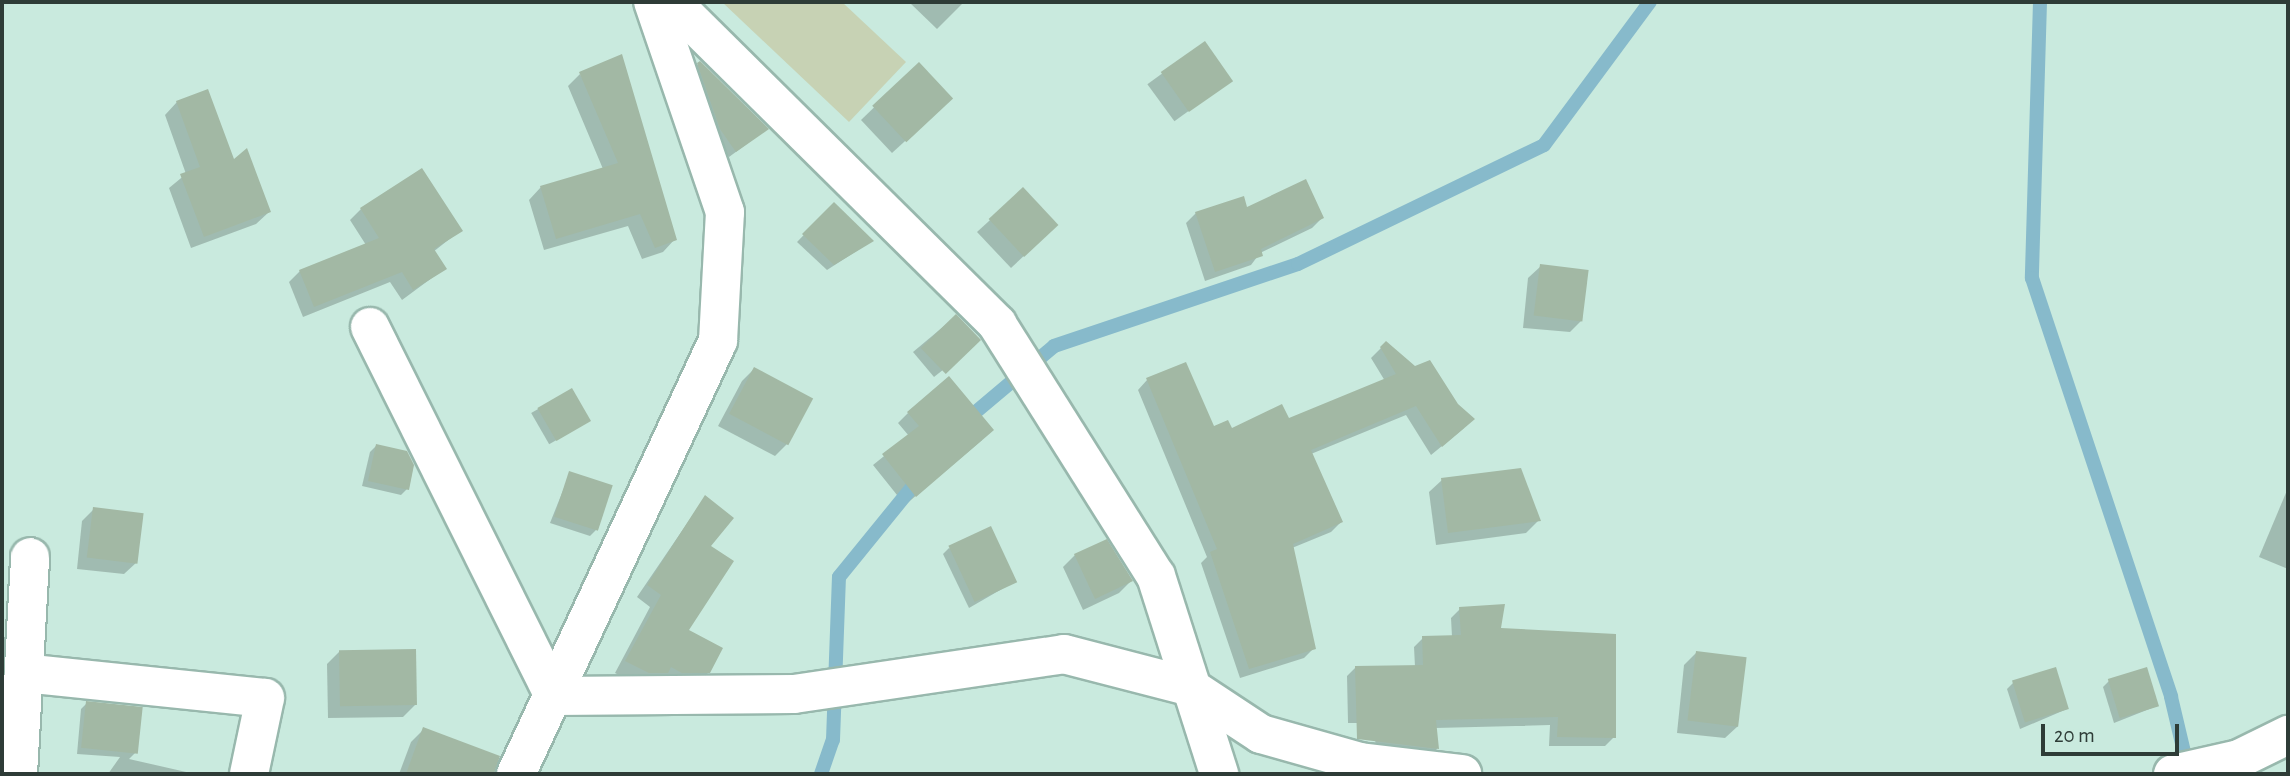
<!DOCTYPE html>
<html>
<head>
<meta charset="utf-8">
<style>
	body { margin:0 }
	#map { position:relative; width:2290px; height:776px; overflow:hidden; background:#c9eade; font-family:"Alegreya Sans",sans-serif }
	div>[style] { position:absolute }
	.green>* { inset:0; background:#c7d2b4 }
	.shadow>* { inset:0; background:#0003; transform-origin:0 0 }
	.stream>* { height:14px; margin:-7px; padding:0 7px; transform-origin:7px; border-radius:7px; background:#87bacb }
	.building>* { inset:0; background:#a2b8a4; transform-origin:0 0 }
	.roads { filter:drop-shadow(2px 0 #98b8ad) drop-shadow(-2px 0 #98b8ad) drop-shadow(0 2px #98b8ad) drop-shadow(0 -2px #98b8ad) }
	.minor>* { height:38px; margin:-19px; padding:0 19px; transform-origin:19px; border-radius:19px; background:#fff }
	span { translate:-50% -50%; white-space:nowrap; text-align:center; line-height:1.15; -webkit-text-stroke:7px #c9eade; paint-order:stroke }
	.frame { position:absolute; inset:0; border:4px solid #2e3c37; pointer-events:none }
	.scale { position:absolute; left:2041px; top:724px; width:138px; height:32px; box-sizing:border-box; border:4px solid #2e3c37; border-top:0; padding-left:9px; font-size:21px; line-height:24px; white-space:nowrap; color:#2e3c37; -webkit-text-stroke:5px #c9eade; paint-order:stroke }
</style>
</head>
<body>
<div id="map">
	<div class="green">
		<div style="clip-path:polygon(722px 2px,842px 2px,906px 62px,849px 122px)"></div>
	</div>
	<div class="shadow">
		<div style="clip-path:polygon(909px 2px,964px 2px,937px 29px)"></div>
		<div style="left:1204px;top:43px;width:46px;height:70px;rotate:54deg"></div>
		<div style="clip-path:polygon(698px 64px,767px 129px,729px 157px,714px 135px,692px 71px)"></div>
		<div style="clip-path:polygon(919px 64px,939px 110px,892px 153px,861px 120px)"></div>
		<div style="clip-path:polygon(580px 74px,675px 239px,663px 252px,642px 259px,628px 226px,544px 250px,529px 200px,541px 187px,603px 169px,568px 86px)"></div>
		<div style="clip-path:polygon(177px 102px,233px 162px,269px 212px,256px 224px,191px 248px,169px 188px,186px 174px,165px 115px)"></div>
		<div style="clip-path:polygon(1023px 190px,1044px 237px,1011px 268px,977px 232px)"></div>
		<div style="clip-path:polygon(834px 204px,872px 241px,827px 270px,797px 242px)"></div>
		<div style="clip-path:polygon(361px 209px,461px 230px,433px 252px,444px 269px,402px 300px,390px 282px,303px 317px,289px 282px,300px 271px,366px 245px,350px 220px)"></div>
		<div style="clip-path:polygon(1246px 209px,1322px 218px,1312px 228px,1260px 253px,1251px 265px,1205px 281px,1186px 223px,1196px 213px)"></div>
		<div style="clip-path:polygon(1541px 266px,1582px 320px,1570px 332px,1523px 328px,1528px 278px)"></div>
		<div style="clip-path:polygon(956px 316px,973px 346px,934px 377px,913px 352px)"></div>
		<div style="clip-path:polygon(1381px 348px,1464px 428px,1431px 455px,1406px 415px,1311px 454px,1341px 522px,1331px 532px,1292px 548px,1314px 648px,1304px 658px,1240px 678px,1201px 563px,1207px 557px,1138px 390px,1147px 380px,1213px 428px,1231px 430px,1288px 420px,1385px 381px,1371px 358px)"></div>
		<div style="clip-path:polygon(754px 369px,787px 444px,775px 456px,718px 426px,742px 381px)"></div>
		<div style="left:571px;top:390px;width:36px;height:46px;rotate:60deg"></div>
		<div style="clip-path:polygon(908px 413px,982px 440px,905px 505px,873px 465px,909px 436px,898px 423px)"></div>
		<div style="clip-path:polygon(376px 446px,407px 489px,401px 495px,362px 486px,370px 452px)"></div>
		<div style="clip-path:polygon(570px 473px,596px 530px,590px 536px,550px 523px)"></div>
		<div style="clip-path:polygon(1442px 480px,1538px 521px,1526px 533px,1436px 545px,1429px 492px)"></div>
		<div style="clip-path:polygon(2288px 488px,2288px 569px,2259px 557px)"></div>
		<div style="clip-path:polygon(705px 497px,708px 546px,686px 631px,709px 672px,697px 684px,637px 684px,615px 673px,650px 607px,637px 597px)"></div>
		<div style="clip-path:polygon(94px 509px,137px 562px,124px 574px,77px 569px,82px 521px)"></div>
		<div style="clip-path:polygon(949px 548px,1014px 582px,969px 608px,943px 554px)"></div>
		<div style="clip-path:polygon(1075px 555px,1131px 581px,1119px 593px,1083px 610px,1063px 567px)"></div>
		<div style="clip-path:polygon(1460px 609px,1499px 630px,1614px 737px,1605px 746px,1549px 746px,1550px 725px,1435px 728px,1437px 749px,1428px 757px,1376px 751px,1374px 723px,1348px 723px,1347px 676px,1356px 667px,1415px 667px,1414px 647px,1423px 638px,1452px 637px,1451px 618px)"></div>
		<div style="clip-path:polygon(340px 651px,415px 705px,403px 717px,328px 718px,327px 664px)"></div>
		<div style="clip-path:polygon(1696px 653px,1738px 726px,1725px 738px,1677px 733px,1684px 665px)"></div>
		<div style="clip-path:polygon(2109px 681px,2157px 706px,2114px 723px,2103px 687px)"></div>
		<div style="clip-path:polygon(2013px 683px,2067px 709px,2020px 729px,2007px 689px)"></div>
		<div style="clip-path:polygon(87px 703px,136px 752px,129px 759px,195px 774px,108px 774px,120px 757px,77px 754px,81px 709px)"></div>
		<div style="clip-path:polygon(424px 729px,495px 756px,488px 774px,399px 774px,411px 742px)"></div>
	</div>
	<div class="stream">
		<div style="left:2040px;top:2px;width:276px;rotate:91.7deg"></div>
		<div style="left:2032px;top:278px;width:441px;rotate:71.6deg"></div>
		<div style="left:2171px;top:697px;width:74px;rotate:76.7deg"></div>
		<div style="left:965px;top:421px;width:116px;rotate:-40.1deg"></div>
		<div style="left:1054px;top:346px;width:257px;rotate:-18.6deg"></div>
		<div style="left:1298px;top:264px;width:273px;rotate:-25.8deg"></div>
		<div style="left:1544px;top:145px;width:178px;rotate:-53.5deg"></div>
		<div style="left:821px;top:774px;width:36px;rotate:-71deg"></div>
		<div style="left:833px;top:740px;width:163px;rotate:-87.9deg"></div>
		<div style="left:839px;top:577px;width:132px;rotate:-50.9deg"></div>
	</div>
	<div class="building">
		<div style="left:1205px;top:41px;width:49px;height:54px;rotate:55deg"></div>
		<div style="clip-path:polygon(622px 54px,677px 240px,655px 248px,640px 214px,556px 239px,540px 186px,618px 163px,579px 72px)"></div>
		<div style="clip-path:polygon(700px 61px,769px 129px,736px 152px,720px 129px,697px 63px)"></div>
		<div style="left:919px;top:62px;width:50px;height:64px;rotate:47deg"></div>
		<div style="clip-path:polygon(208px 89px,234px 159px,247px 148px,271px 212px,204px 237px,180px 174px,200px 167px,176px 101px)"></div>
		<div style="clip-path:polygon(422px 168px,463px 231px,434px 249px,447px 269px,413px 290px,402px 272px,314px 307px,299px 270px,379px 238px,360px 208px)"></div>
		<div style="clip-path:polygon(1306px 179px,1324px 218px,1261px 249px,1263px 256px,1215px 272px,1195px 212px,1244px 196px,1247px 207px)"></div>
		<div style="left:1023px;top:187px;width:52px;height:47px;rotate:47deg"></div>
		<div style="clip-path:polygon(834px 202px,874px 241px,834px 265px,802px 234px)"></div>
		<div style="left:1540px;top:264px;width:49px;height:52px;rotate:7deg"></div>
		<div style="left:956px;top:314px;width:36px;height:49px;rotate:46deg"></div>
		<div style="clip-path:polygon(1386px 341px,1415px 366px,1430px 360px,1458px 404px,1475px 419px,1442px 447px,1416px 406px,1311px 450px,1343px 522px,1293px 544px,1316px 649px,1249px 669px,1210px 552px,1217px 549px,1146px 378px,1186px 362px,1214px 426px,1228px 420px,1232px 428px,1282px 404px,1289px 418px,1396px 374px,1380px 347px)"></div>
		<div style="left:754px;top:367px;width:67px;height:53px;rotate:28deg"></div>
		<div style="clip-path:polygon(949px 376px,994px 430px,916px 497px,882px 454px,919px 426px,907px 412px)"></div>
		<div style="left:572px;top:388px;width:38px;height:40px;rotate:60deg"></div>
		<div style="clip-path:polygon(376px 444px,407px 451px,414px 465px,409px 490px,368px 481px)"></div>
		<div style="clip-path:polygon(1521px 468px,1541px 521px,1448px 533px,1441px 478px)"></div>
		<div style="left:569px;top:471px;width:46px;height:48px;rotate:18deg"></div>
		<div style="clip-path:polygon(705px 495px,734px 518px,711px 546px,734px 561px,689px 630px,723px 648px,710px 673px,682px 673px,671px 667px,668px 673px,649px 673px,625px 661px,661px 595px,647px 585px)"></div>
		<div style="left:93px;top:507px;width:51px;height:51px;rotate:7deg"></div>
		<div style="left:991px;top:526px;width:62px;height:47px;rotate:65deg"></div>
		<div style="clip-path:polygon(1107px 539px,1133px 581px,1095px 599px,1074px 554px)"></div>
		<div style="clip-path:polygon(1505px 604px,1501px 628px,1616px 634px,1616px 738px,1557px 737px,1558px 717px,1436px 720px,1439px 749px,1357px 739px,1355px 666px,1423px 665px,1422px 636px,1461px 635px,1459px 607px)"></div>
		<div style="left:416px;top:649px;width:56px;height:77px;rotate:89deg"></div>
		<div style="left:1696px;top:651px;width:51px;height:70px;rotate:7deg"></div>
		<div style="left:2056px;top:667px;width:44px;height:46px;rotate:73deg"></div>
		<div style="left:2147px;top:667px;width:41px;height:41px;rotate:73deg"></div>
		<div style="left:86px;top:701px;width:57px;height:47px;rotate:6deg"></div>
		<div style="clip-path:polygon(423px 727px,500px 756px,494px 774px,406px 774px)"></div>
	</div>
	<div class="roads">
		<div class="minor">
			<div style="left:672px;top:2px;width:458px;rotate:44.7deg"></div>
			<div style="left:997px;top:324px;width:298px;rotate:57.8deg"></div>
			<div style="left:1156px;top:576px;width:208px;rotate:72.3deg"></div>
			<div style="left:370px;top:327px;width:412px;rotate:63.5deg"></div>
			<div style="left:24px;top:673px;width:242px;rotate:5.9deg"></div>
			<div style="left:265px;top:698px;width:78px;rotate:101.9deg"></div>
			<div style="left:554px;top:696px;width:240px;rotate:-0.5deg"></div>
			<div style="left:794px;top:694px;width:273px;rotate:-8.4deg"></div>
			<div style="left:1064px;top:654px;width:128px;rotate:14.5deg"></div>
			<div style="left:1188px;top:686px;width:87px;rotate:33.3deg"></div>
			<div style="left:1261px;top:734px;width:103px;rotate:15.8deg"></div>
			<div style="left:1360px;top:762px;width:103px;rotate:6.7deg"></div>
			<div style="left:18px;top:774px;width:217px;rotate:-86.8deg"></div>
			<div style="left:516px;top:774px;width:478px;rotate:-65deg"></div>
			<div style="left:718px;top:341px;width:129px;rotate:-86.9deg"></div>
			<div style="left:725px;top:212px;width:222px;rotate:-108.9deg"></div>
			<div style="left:2173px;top:774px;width:68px;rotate:-12.8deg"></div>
			<div style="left:2239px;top:759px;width:55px;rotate:-26.1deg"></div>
		</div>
	</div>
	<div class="frame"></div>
	<div class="scale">20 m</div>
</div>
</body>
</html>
